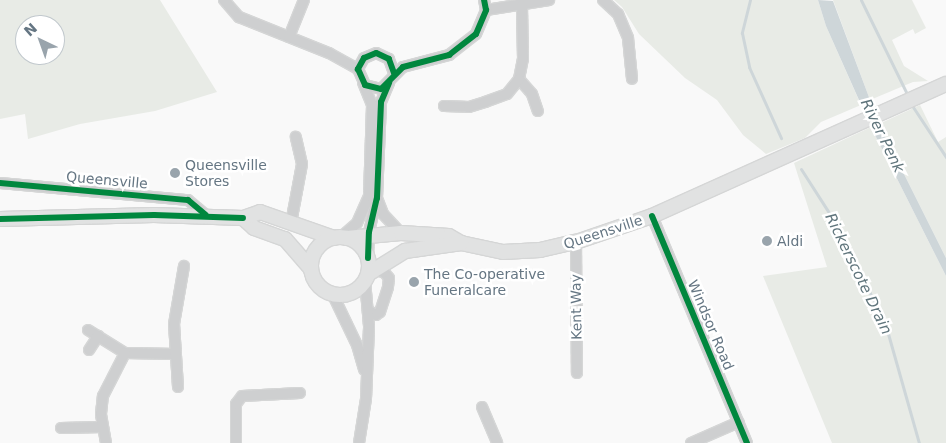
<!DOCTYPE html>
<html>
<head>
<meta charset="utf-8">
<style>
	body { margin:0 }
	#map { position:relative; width:946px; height:443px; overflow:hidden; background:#f9f9f9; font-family:"DejaVu Sans",sans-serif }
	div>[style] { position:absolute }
	.green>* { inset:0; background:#e8ebe6 }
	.water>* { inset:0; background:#ced6d9 }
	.stream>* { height:3px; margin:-1.5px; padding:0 1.5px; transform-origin:1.5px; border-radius:1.5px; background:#ced6d9 }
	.roads { filter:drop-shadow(1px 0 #d5d6d6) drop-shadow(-1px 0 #d5d6d6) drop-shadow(0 1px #d5d6d6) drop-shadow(0 -1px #d5d6d6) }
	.minor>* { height:10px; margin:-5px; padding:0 5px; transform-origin:5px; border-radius:5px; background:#cecfd0 }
	.highway>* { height:14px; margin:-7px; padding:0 7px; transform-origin:7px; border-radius:7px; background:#e1e2e2 }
	.highway>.ring { margin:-7px; padding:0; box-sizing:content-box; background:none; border:14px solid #e1e2e2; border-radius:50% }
	.cycleway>* { height:6px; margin:-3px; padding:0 3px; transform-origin:3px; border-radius:3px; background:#00873e }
	.dots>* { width:14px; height:14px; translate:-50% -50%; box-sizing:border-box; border:2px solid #fff; border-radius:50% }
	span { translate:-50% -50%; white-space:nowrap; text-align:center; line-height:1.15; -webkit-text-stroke:5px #fff; paint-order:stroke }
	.poi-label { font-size:14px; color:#657683 }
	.left { translate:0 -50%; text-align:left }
	.street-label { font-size:14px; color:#657683 }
	.water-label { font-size:15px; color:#60757c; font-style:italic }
	.north { position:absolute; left:15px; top:15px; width:50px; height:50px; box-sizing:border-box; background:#fff; border:1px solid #c1c8cd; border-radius:50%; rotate:318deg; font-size:14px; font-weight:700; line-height:20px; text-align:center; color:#657683 }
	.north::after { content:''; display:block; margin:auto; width:18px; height:22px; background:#99a4ac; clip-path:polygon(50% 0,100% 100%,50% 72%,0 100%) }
</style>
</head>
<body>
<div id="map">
	<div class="green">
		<div style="clip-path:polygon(evenodd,0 0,160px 0,217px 92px,155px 111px,80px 124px,28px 139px,25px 114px,0 119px,0 0,25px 25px,55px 25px,55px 55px,25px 55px,25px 25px)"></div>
		<div style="clip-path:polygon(614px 0,818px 0,826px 26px,861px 105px,821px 122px,805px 138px,766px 154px,743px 135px,717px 100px,685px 78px,639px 34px,622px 7px)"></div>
		<div style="clip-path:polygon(833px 0,912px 0,926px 28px,915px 34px,913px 29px,892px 40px,904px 66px,928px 81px,913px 82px,870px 100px)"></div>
		<div style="clip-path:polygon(920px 105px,938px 142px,946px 137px,946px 258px,879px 124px)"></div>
		<div style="clip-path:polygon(871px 127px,946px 276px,946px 443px,832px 443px,763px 276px,827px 267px,794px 163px)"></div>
	</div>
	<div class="water">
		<div style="clip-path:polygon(818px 0,833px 1px,879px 124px,946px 258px,946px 276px,871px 127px,826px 26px)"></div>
	</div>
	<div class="stream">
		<div style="left:750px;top:0;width:34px;rotate:104deg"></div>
		<div style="left:742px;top:33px;width:35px;rotate:78deg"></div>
		<div style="left:749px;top:67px;width:78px;rotate:65.7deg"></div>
		<div style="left:861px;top:0;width:107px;rotate:63.9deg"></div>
		<div style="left:911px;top:104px;width:64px;rotate:56.6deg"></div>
		<div style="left:801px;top:169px;width:56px;rotate:57.4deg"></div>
		<div style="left:831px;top:216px;width:120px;rotate:63.2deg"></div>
		<div style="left:885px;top:323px;width:125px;rotate:74.2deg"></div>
	</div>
	<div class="roads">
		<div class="minor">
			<div style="left:224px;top:0;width:23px;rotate:49deg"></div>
			<div style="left:239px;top:17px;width:97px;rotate:21.8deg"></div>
			<div style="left:329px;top:53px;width:33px;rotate:29deg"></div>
			<div style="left:603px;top:0;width:21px;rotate:43deg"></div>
			<div style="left:618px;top:14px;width:26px;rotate:67deg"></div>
			<div style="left:628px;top:38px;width:41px;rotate:84.4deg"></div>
			<div style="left:486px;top:10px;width:64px;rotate:-9deg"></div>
			<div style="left:289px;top:37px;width:40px;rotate:-68deg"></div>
			<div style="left:394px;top:73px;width:15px;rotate:-110deg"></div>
			<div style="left:389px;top:59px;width:14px;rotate:-155deg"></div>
			<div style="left:376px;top:53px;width:13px;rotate:157deg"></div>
			<div style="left:364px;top:58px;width:13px;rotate:119deg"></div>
			<div style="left:358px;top:69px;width:17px;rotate:66deg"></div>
			<div style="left:365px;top:85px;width:16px;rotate:14deg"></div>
			<div style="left:381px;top:89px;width:31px;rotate:-45deg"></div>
			<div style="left:403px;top:67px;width:48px;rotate:-14.6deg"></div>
			<div style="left:449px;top:55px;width:34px;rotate:-38deg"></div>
			<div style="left:476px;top:34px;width:26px;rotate:-67deg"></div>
			<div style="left:486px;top:10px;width:10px;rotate:-101deg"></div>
			<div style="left:519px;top:79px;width:20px;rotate:-79deg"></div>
			<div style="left:523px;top:59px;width:53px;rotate:-91.1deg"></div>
			<div style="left:519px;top:79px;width:20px;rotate:49deg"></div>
			<div style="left:532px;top:94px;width:18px;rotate:71deg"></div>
			<div style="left:444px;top:106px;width:25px;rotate:2deg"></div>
			<div style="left:469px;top:107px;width:17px;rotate:-17deg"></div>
			<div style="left:485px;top:102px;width:23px;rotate:-20deg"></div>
			<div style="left:507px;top:94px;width:19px;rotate:-51deg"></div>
			<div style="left:0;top:183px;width:189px;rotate:5.2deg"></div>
			<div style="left:188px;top:200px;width:23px;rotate:40deg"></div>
			<div style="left:377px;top:198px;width:17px;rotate:69deg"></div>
			<div style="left:383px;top:214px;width:26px;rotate:47deg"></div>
			<div style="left:652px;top:216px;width:246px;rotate:67.3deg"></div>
			<div style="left:291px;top:223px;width:60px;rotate:-79.4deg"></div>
			<div style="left:302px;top:164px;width:28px;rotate:-103deg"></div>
			<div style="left:341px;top:237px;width:21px;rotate:-41deg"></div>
			<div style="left:357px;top:223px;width:30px;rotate:-66deg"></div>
			<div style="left:369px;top:196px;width:91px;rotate:-88.1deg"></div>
			<div style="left:372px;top:105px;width:24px;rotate:-112deg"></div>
			<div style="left:576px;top:242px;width:131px;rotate:89.6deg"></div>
			<div style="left:368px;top:258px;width:26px;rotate:-88deg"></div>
			<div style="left:369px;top:232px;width:35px;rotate:-77deg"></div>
			<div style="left:377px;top:198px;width:96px;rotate:-87.6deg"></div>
			<div style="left:381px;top:102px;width:21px;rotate:-67deg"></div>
			<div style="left:333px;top:295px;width:55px;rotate:64.4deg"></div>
			<div style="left:357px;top:345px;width:26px;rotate:74deg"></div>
			<div style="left:369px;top:311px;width:8px;rotate:30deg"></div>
			<div style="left:376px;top:315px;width:5px;rotate:-37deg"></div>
			<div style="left:380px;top:312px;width:26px;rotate:-72deg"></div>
			<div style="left:388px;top:287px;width:9px;rotate:-84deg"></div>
			<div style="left:389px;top:278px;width:8px;rotate:-130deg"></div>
			<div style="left:384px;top:272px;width:10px;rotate:-169deg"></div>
			<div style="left:88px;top:330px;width:44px;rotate:31.9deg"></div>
			<div style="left:125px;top:353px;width:51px;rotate:1.1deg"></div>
			<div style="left:89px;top:350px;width:17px;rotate:-57deg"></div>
			<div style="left:178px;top:387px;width:63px;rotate:-93.6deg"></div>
			<div style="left:174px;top:324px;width:59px;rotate:-80.2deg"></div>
			<div style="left:482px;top:407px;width:39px;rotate:67deg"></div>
			<div style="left:61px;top:428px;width:42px;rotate:-1.4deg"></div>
			<div style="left:106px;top:443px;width:29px;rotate:-100deg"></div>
			<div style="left:101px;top:414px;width:18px;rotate:-84deg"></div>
			<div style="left:103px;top:396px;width:48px;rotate:-62.9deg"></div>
			<div style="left:236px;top:443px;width:39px;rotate:-90deg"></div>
			<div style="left:236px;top:404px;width:10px;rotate:-53deg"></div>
			<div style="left:242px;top:396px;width:58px;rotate:-3deg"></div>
			<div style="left:359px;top:443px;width:45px;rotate:-81deg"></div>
			<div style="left:366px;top:399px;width:73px;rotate:-87.6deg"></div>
			<div style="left:369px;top:326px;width:46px;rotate:-95deg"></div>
			<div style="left:691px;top:443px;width:52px;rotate:-23.6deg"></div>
		</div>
		<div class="highway">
			<div style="left:243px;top:218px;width:15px;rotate:42deg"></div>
			<div style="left:254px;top:228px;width:33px;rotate:20deg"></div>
			<div style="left:285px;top:239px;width:38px;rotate:49deg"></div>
			<div style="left:0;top:219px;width:154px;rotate:-1.5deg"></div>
			<div style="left:154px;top:215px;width:89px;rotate:1.9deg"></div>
			<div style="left:243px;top:218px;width:18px;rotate:-19deg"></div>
			<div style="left:260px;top:212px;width:78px;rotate:19.4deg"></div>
			<div class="ring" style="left:311px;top:237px;width:44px;height:44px"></div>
			<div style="left:347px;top:238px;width:54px;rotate:-5.3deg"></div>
			<div style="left:401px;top:233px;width:48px;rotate:3.6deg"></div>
			<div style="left:449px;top:236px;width:14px;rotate:30deg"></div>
			<div style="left:461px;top:243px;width:43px;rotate:12.1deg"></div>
			<div style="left:503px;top:252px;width:37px;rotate:-3deg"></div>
			<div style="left:540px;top:250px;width:37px;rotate:-13deg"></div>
			<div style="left:576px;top:242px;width:80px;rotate:-18.9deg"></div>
			<div style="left:652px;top:216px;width:322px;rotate:-24.2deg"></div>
			<div style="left:368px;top:274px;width:44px;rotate:-31.9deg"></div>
			<div style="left:405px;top:251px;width:57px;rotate:-8.1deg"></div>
		</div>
	</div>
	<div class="cycleway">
		<div style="left:394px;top:73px;width:15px;rotate:-110deg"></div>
		<div style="left:389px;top:59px;width:14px;rotate:-155deg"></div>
		<div style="left:376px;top:53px;width:13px;rotate:157deg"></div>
		<div style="left:364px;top:58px;width:13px;rotate:119deg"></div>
		<div style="left:358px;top:69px;width:17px;rotate:66deg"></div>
		<div style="left:365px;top:85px;width:16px;rotate:14deg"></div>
		<div style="left:381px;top:89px;width:31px;rotate:-45deg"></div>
		<div style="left:403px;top:67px;width:48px;rotate:-14.6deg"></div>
		<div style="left:449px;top:55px;width:34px;rotate:-38deg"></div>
		<div style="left:476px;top:34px;width:26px;rotate:-67deg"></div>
		<div style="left:486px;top:10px;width:10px;rotate:-101deg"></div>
		<div style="left:0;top:183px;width:189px;rotate:5.2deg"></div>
		<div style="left:188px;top:200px;width:23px;rotate:40deg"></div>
		<div style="left:652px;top:216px;width:246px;rotate:67.3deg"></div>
		<div style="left:0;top:219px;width:154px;rotate:-1.5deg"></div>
		<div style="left:154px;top:215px;width:89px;rotate:1.9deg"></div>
		<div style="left:368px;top:258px;width:26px;rotate:-88deg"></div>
		<div style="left:369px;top:232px;width:35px;rotate:-77deg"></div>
		<div style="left:377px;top:198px;width:96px;rotate:-87.6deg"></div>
		<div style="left:381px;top:102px;width:21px;rotate:-67deg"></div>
	</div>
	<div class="dots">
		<div style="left:175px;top:173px;background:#99a4ac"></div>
		<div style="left:767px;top:241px;background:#99a4ac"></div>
		<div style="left:414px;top:282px;background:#99a4ac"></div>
	</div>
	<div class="poi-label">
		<span class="left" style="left:185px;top:173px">Queensville<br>Stores</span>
		<span class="left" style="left:777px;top:241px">Aldi</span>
		<span class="left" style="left:424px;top:282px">The Co-operative<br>Funeralcare</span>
	</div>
	<div class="street-label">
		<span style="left:107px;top:180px;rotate:5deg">Queensville</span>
		<span style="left:603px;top:232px;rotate:-18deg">Queensville</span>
		<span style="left:576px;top:307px;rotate:-91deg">Kent Way</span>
		<span style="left:711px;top:325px;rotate:67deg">Windsor Road</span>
	</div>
	<div class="water-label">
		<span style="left:882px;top:136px;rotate:64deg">River Penk</span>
		<span style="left:858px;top:274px;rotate:64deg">Rickerscote Drain</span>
	</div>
	<div class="north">N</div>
</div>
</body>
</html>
